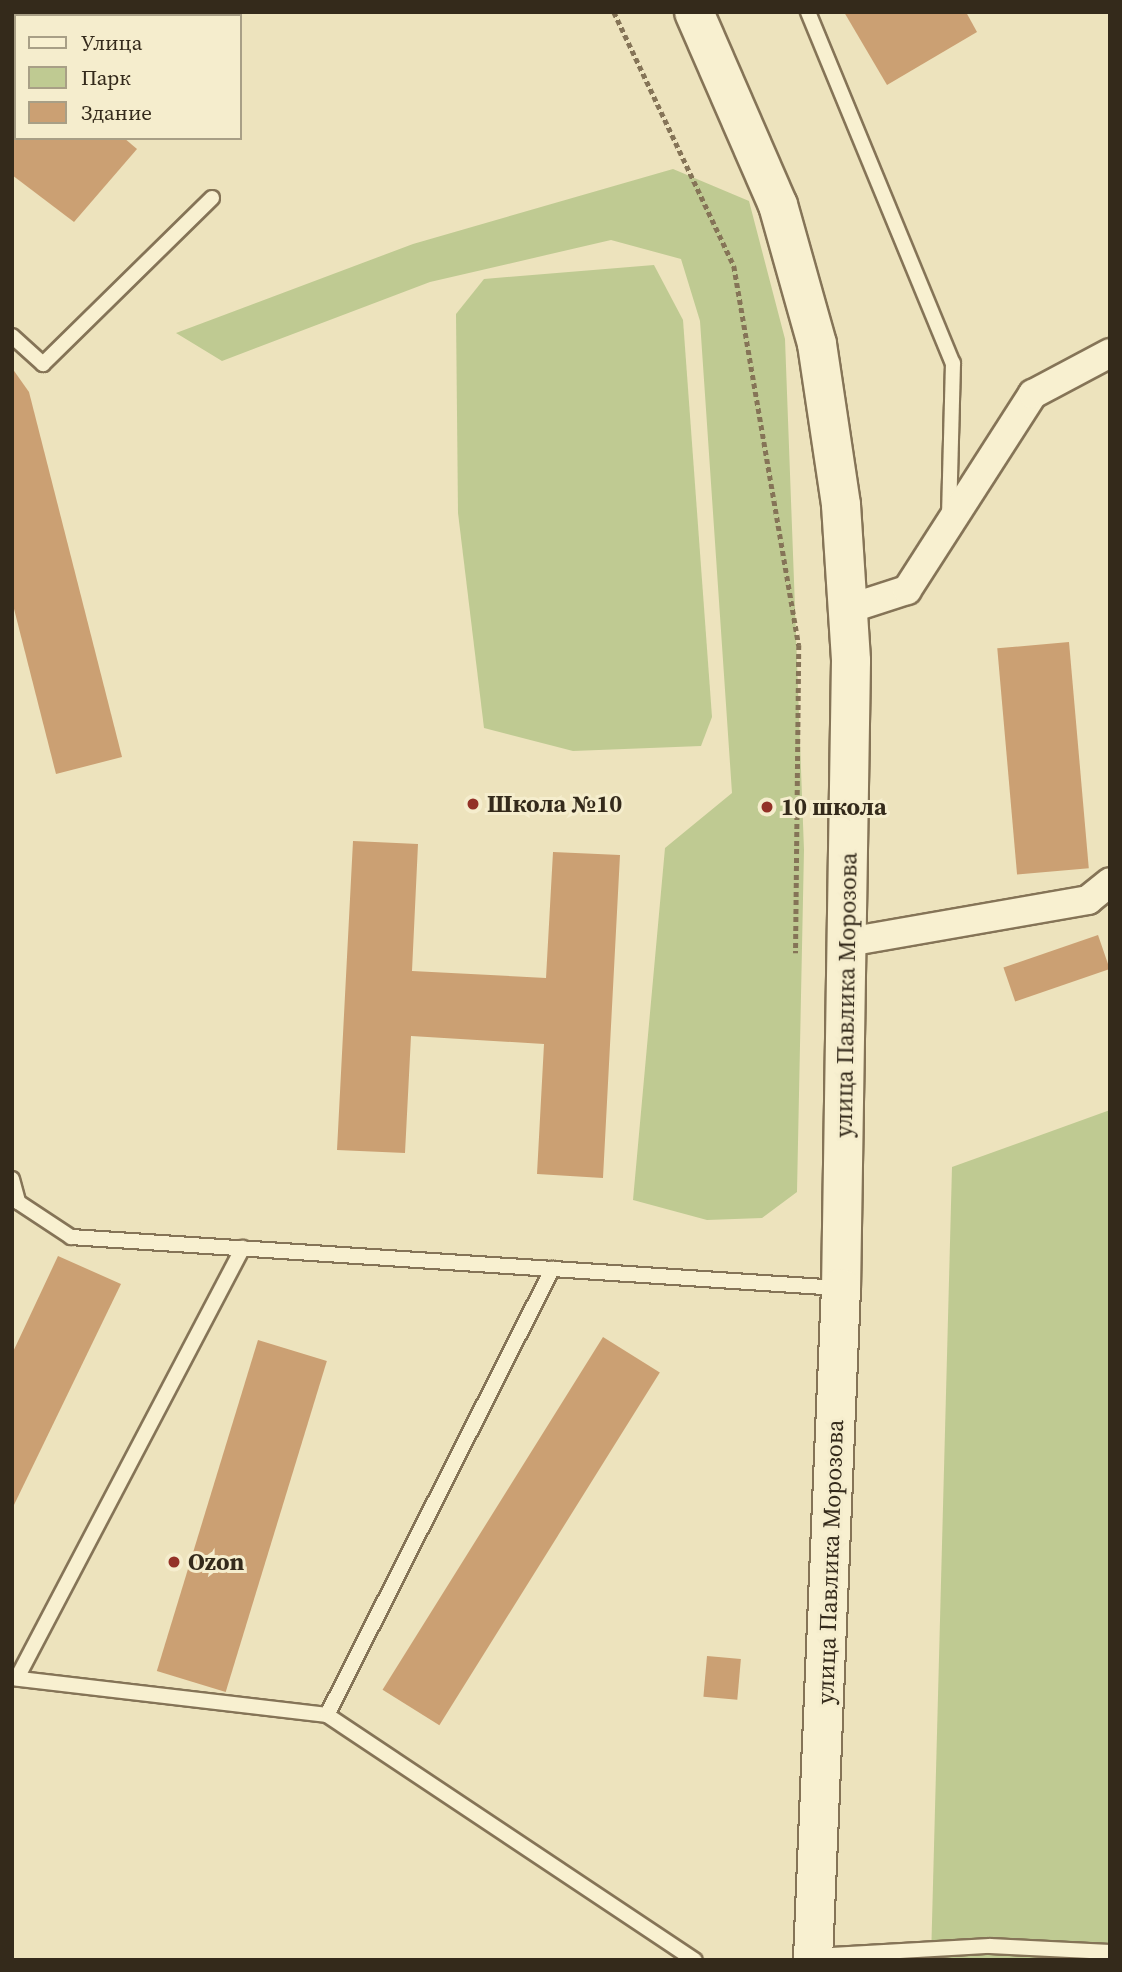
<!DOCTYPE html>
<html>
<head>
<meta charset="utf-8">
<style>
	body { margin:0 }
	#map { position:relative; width:1122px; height:1972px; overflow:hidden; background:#ede3bd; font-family:"Source Serif 4",serif }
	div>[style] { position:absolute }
	.green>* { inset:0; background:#bfca92 }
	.building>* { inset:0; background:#cba073; transform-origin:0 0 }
	.path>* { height:4.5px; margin-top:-2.25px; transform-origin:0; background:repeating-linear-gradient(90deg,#857457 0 5px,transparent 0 8.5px) }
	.roads { filter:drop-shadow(2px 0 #857457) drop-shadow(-2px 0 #857457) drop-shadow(0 2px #857457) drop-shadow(0 -2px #857457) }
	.service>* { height:14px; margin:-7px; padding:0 7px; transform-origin:7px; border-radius:7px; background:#f8f0d0 }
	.minor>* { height:28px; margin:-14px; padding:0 14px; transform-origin:14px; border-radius:14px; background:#f8f0d0 }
	.secondary>* { height:38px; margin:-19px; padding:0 19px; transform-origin:19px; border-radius:19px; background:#f8f0d0 }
	.dots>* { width:19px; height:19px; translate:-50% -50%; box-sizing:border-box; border:4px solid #f5edcd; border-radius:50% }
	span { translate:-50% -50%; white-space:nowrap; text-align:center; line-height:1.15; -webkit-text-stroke:6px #f5edcd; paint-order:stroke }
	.poi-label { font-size:24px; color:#342a1b; font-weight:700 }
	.left { translate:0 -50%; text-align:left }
	.street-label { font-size:24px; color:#342a1b }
	.frame { position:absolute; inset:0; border:14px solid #342a1b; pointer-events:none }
	.legend { position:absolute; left:14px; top:14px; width:228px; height:126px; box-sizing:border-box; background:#f5edcd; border:2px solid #a89f86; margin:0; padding:9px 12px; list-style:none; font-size:21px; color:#342a1b }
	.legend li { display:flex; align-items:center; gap:14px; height:35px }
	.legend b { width:35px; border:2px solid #a89f86 }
</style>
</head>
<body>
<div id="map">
	<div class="green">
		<div style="clip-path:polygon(673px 169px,749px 201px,785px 339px,804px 850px,797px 1192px,762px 1218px,707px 1220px,633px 1200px,665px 848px,732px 793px,700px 321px,681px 259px,611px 240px,430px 282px,222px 361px,176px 333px,413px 244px)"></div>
		<div style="clip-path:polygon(654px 265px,683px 320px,712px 717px,701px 746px,573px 751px,484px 728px,458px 513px,456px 314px,484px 279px)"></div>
		<div style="clip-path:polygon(1110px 1110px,1110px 1960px,931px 1960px,952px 1167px)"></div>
	</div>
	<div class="building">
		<div style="clip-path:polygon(844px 12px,966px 12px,977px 32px,887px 85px)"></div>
		<div style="left:12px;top:40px;width:5px;height:85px;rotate:37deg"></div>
		<div style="clip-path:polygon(14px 138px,124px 138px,137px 149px,74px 222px,12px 175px)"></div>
		<div style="clip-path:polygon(12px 368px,29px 392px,122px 757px,56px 774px,12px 601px)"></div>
		<div style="left:1069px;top:642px;width:227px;height:72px;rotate:85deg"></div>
		<div style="clip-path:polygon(353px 841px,418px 844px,412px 971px,546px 978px,553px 852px,620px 855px,603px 1178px,537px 1174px,544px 1044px,411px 1036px,405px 1153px,337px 1150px)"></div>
		<div style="left:1098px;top:935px;width:36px;height:100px;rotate:71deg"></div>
		<div style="clip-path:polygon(58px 1256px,121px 1284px,12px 1509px,12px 1354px)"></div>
		<div style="left:603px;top:1337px;width:67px;height:416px;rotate:32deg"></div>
		<div style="left:258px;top:1340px;width:72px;height:346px;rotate:17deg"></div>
		<div style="left:707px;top:1656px;width:34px;height:41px;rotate:5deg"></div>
	</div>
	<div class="path">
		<div style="left:614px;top:12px;width:281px;rotate:64.7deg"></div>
		<div style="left:734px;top:266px;width:385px;rotate:80.3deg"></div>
		<div style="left:799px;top:645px;width:308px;rotate:90.6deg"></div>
	</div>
	<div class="roads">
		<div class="service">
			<div style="left:808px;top:12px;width:380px;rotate:67.6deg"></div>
			<div style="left:953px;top:363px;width:153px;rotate:91.5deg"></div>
			<div style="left:12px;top:336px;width:42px;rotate:42.1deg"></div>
			<div style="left:43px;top:364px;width:237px;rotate:-44.5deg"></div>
			<div style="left:12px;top:1179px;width:24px;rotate:75deg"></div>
			<div style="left:18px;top:1202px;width:64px;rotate:33.4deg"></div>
			<div style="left:71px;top:1237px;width:770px;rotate:3.8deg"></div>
			<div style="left:12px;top:1678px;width:317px;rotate:6.7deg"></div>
			<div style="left:327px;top:1715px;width:442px;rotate:33.7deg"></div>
			<div style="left:17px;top:1678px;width:486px;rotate:-62.3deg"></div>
			<div style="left:327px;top:1715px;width:500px;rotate:-63.2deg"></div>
			<div style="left:814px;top:1956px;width:176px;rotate:-3.3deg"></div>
			<div style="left:990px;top:1946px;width:120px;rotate:2.9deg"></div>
		</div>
		<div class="minor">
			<div style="left:848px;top:609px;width:62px;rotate:-17.9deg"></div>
			<div style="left:907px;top:590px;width:233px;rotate:-57.3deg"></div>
			<div style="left:1033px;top:394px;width:87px;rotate:-28deg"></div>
			<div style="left:848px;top:942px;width:244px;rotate:-9.9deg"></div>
			<div style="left:1088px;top:900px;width:28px;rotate:-39deg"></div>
		</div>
		<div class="secondary">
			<div style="left:694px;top:12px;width:210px;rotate:66.5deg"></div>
			<div style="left:778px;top:205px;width:144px;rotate:74.3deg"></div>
			<div style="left:817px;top:344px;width:163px;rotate:81.5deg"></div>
			<div style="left:841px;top:505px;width:156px;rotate:86.3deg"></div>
			<div style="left:851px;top:661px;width:627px;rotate:90.91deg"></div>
			<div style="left:841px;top:1288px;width:673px;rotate:92.39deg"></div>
		</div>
	</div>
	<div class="dots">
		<div style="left:473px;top:804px;background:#933127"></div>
		<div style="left:767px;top:807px;background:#933127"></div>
		<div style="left:174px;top:1562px;background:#933127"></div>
	</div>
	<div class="poi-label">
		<span class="left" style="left:487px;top:804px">Школа №10</span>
		<span class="left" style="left:781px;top:807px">10 школа</span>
		<span class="left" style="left:188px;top:1562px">Ozon</span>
	</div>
	<div class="street-label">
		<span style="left:846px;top:995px;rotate:-89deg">улица Павлика Морозова</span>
		<span style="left:830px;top:1562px;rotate:-88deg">улица Павлика Морозова</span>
	</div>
	<div class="frame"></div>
	<ul class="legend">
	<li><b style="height:9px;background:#f8f0d0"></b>Улица</li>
	<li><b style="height:19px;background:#bfca92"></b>Парк</li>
	<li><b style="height:19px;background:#cba073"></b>Здание</li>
	</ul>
</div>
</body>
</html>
